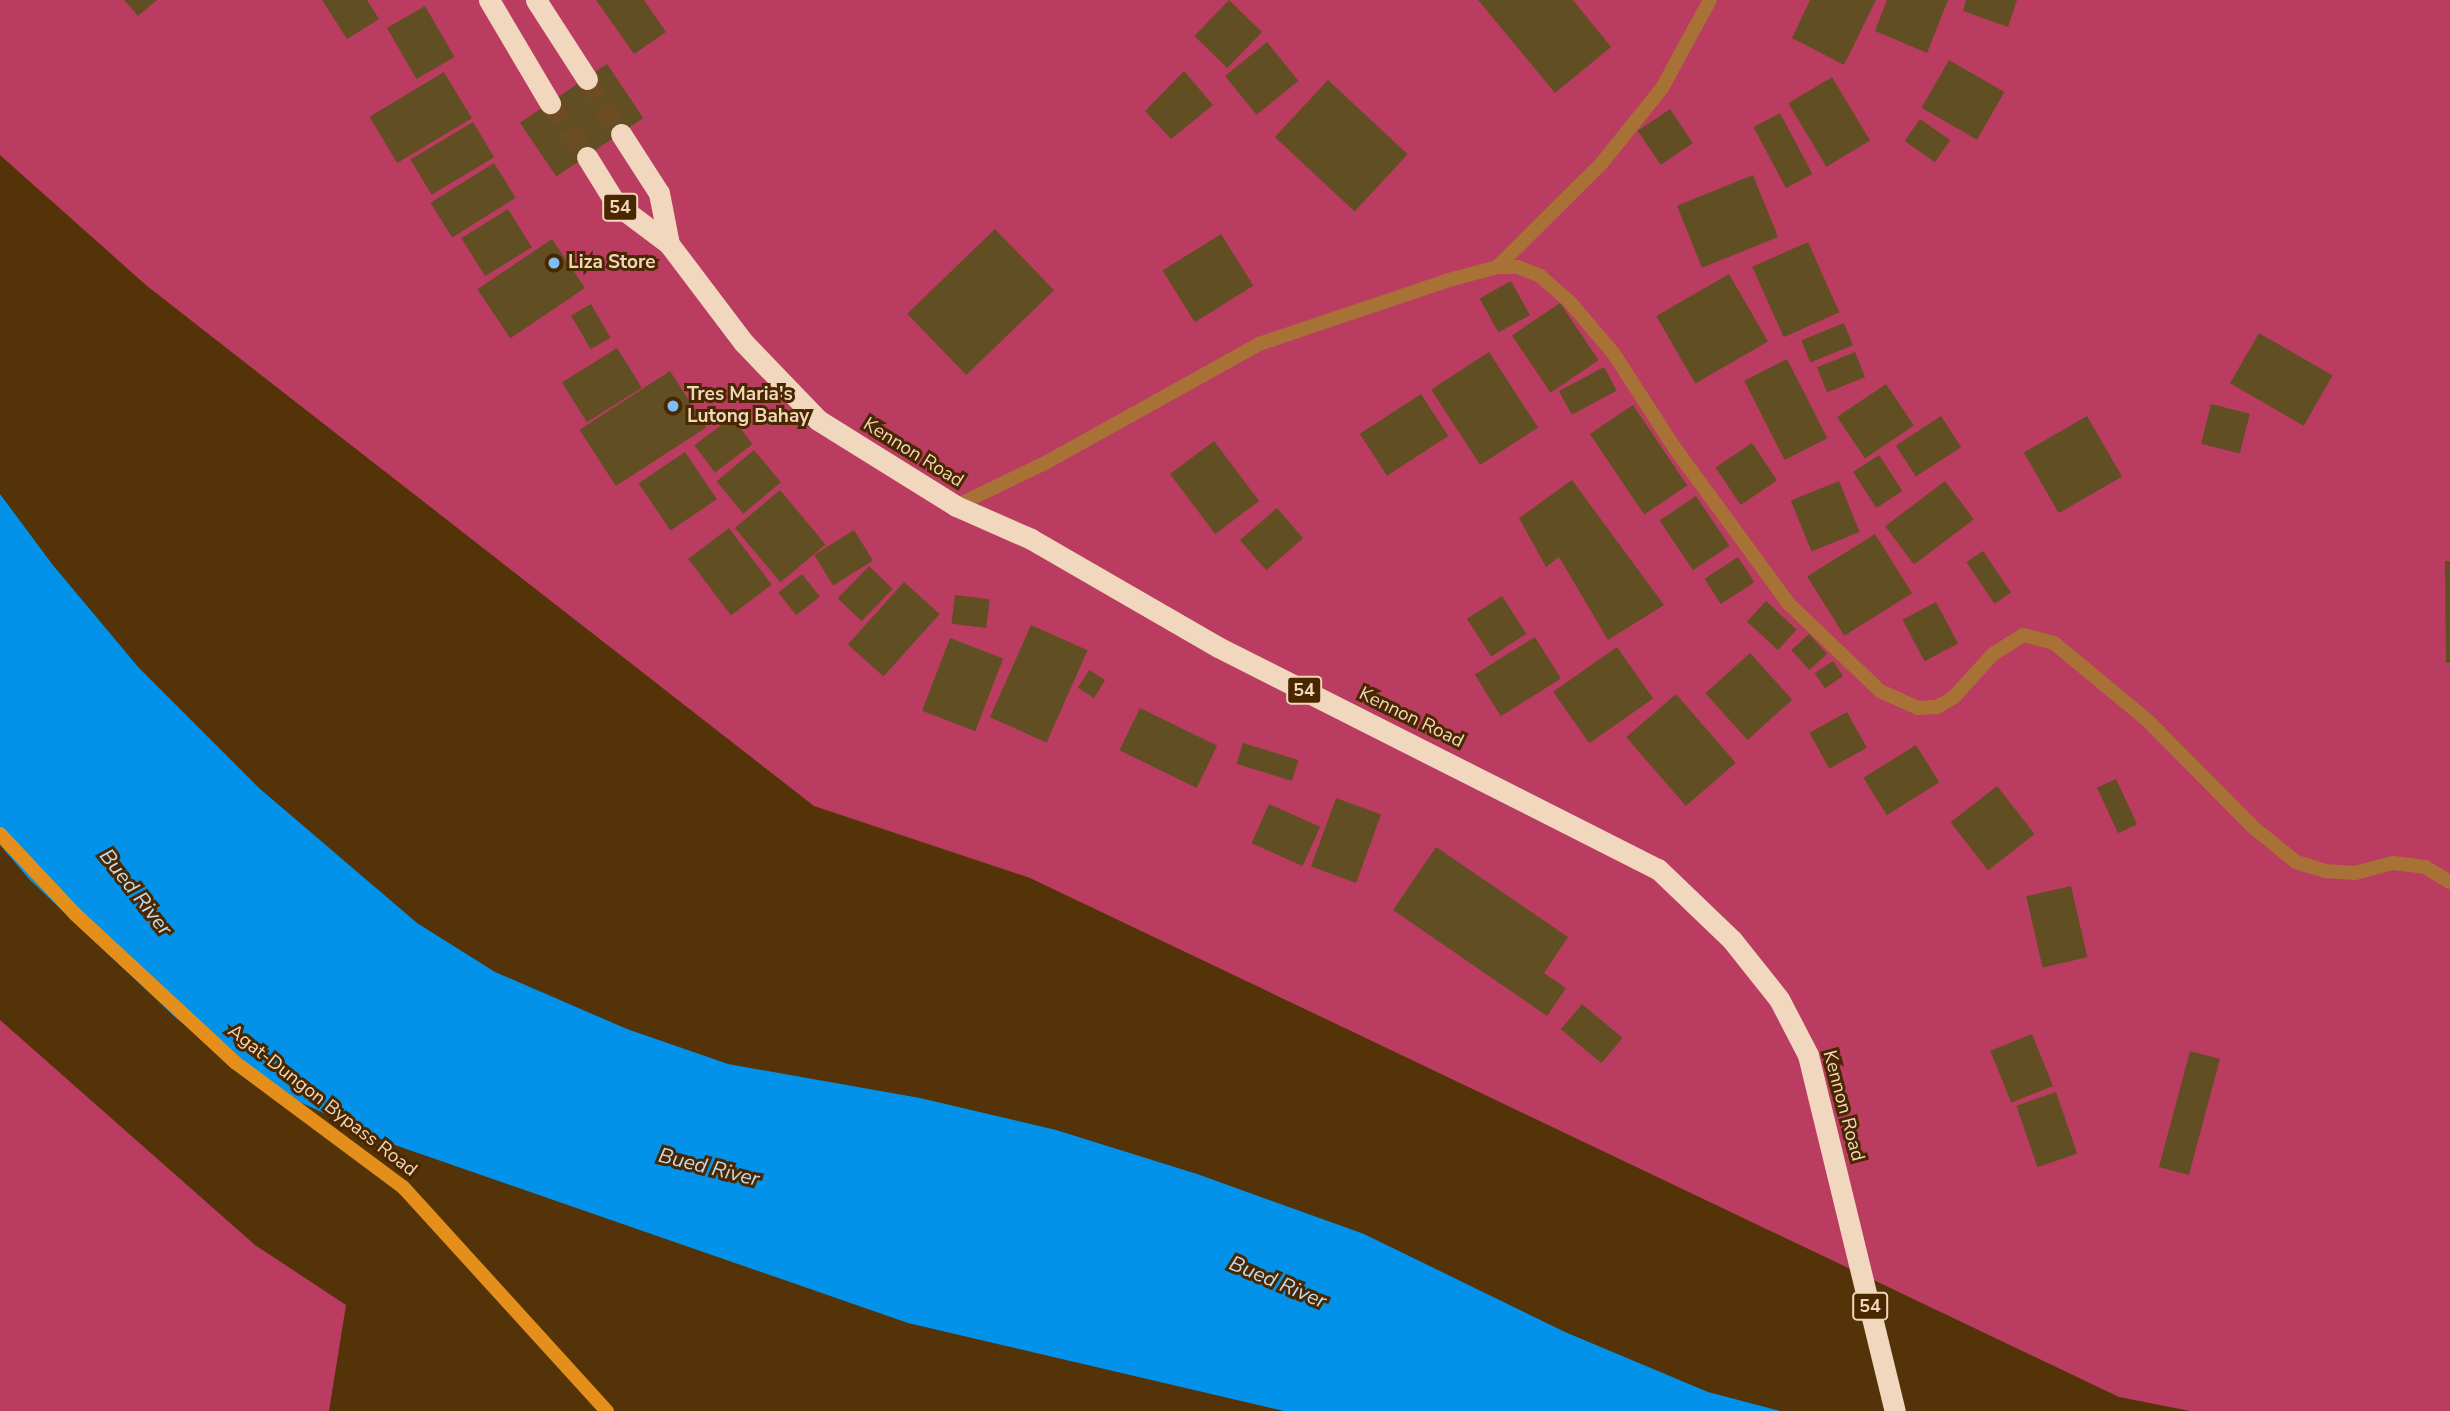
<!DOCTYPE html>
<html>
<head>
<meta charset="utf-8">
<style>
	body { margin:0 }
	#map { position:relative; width:2450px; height:1411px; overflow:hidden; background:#543308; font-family:"Nunito Sans",sans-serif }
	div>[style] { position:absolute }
	.forest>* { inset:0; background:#bb3c61 }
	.water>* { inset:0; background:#0392e9 }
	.building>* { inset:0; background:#614f23; transform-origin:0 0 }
	.highway-tunnel>* { height:21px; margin-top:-10.5px; transform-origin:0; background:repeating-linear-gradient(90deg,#6c4c23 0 21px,transparent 0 31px) }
	.street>* { height:14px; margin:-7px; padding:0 7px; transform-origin:7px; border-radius:7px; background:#a87237 }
	.secondary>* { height:14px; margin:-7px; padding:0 7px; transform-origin:7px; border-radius:7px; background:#e48f1b }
	.highway>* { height:21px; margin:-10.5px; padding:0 10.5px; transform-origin:10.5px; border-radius:10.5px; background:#f1d7bd }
	.dots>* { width:19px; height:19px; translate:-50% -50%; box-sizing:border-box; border:4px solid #492800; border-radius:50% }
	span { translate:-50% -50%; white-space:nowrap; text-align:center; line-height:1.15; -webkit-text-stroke:6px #492800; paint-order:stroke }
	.shield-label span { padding:2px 5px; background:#492800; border:2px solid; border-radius:5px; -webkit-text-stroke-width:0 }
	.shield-label { font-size:18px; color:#f1d7bd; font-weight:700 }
	.poi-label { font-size:19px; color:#f1d7bd; font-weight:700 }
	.left { translate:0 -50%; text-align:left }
	.street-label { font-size:19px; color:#f1d7bd }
	.water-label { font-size:21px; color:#c3daf0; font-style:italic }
</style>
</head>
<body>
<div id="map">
	<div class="forest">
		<div style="clip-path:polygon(0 0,2450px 0,2450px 1411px,2190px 1411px,2119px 1397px,1030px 878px,814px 806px,147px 286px,0 155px)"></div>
		<div style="clip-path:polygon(0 1020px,255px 1245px,346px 1305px,329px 1411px,0 1411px)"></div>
	</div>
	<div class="water">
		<div style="clip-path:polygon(0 494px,52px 564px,139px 668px,259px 788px,417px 923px,495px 972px,627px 1029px,728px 1064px,920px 1098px,1056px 1130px,1197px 1174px,1364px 1234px,1565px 1332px,1708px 1392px,1780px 1411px,1284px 1411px,908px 1323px,392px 1144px,262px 1085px,176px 1018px,30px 880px,0 845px)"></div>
	</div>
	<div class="building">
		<div style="clip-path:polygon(124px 0,157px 0,138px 16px)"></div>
		<div style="clip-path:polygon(322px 0,367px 0,379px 19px,347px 39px)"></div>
		<div style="clip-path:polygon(596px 0,644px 0,666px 32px,634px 54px)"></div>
		<div style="left:1229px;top:0;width:46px;height:50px;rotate:44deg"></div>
		<div style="clip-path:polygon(1478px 0,1573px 0,1611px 47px,1555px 93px)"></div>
		<div style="clip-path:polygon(1810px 0,1876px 0,1844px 65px,1792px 38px)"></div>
		<div style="clip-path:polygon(1887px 0,1948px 0,1927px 53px,1875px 31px)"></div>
		<div style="clip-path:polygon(1966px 0,2017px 0,2008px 27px,1963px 11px)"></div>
		<div style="left:425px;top:6px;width:59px;height:44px;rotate:60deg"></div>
		<div style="left:1267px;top:42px;width:50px;height:54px;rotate:51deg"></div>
		<div style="left:1949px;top:60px;width:64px;height:55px;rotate:30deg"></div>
		<div style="left:607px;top:64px;width:65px;height:105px;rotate:56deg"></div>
		<div style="clip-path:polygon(1184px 71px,1213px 105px,1171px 139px,1145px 111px)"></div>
		<div style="left:444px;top:72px;width:54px;height:87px;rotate:59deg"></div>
		<div style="left:1832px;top:77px;width:74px;height:51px;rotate:59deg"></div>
		<div style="left:1328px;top:80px;width:109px;height:78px;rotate:43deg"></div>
		<div style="left:1670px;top:109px;width:41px;height:39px;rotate:56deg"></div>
		<div style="left:1780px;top:113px;width:69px;height:30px;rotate:62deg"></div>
		<div style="left:1920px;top:119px;width:37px;height:27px;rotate:35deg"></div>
		<div style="left:473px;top:122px;width:41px;height:73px;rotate:59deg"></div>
		<div style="left:494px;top:163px;width:41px;height:75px;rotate:58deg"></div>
		<div style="left:1753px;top:175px;width:67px;height:82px;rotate:68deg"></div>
		<div style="left:508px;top:209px;width:45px;height:55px;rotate:58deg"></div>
		<div style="left:995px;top:229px;width:85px;height:122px;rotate:46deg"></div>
		<div style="left:1221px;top:234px;width:61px;height:69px;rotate:58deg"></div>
		<div style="left:552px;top:239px;width:59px;height:90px;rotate:56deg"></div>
		<div style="left:1808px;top:242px;width:77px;height:61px;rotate:66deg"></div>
		<div style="left:1729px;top:274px;width:78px;height:84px;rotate:60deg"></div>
		<div style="left:1511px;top:281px;width:39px;height:36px;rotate:61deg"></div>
		<div style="left:1560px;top:303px;width:69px;height:58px;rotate:56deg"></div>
		<div style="left:591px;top:304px;width:39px;height:23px;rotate:60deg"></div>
		<div style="left:1844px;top:323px;width:24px;height:46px;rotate:68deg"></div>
		<div style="left:2259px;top:333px;width:85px;height:58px;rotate:30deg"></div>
		<div style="left:617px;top:348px;width:47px;height:65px;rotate:58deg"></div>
		<div style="left:1489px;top:352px;width:90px;height:69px;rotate:57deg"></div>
		<div style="left:1855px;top:352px;width:27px;height:41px;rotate:68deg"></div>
		<div style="left:1787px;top:359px;width:89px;height:48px;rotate:63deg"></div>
		<div style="left:1604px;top:367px;width:27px;height:51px;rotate:62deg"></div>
		<div style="left:670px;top:371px;width:67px;height:108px;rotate:57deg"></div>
		<div style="left:1886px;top:384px;width:50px;height:59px;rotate:56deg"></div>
		<div style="left:1421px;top:394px;width:50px;height:73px;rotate:57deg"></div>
		<div style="left:2211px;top:404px;width:40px;height:41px;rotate:14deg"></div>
		<div style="left:1633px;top:405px;width:97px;height:52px;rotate:56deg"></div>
		<div style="left:1941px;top:416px;width:37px;height:54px;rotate:57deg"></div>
		<div style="left:2087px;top:416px;width:70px;height:73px;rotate:60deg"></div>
		<div style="left:732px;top:417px;width:34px;height:47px;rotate:53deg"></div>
		<div style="left:1214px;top:441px;width:75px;height:55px;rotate:53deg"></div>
		<div style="left:1752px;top:443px;width:45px;height:44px;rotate:56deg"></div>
		<div style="left:754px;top:450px;width:42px;height:49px;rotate:50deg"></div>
		<div style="left:685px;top:452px;width:57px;height:56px;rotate:56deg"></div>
		<div style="left:1879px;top:455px;width:43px;height:31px;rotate:57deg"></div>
		<div style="clip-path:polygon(1572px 480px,1664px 605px,1608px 640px,1559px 557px,1546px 567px,1519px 518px)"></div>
		<div style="left:1839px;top:481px;width:55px;height:52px;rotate:68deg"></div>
		<div style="left:1945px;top:481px;width:48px;height:75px;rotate:53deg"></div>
		<div style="left:780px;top:490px;width:71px;height:59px;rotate:50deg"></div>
		<div style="left:1696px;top:496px;width:60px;height:44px;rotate:56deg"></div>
		<div style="left:1277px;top:508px;width:40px;height:49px;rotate:49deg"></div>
		<div style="left:729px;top:528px;width:71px;height:51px;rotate:53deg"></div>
		<div style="left:854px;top:530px;width:36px;height:47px;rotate:58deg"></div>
		<div style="left:1875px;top:534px;width:70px;height:80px;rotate:58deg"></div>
		<div style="left:1983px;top:551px;width:50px;height:20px;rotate:56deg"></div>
		<div style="left:1738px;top:557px;width:30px;height:40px;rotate:57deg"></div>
		<div style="clip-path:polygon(2445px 561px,2450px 561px,2450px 663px,2446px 663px)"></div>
		<div style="left:869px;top:566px;width:33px;height:45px;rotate:44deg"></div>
		<div style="left:802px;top:574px;width:29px;height:30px;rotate:52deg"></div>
		<div style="left:904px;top:582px;width:48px;height:84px;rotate:42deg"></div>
		<div style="left:955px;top:595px;width:35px;height:29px;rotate:7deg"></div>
		<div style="left:1502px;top:596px;width:45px;height:42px;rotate:57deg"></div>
		<div style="left:1766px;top:601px;width:42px;height:28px;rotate:43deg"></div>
		<div style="left:1936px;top:602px;width:47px;height:38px;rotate:62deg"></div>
		<div style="left:1031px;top:625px;width:62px;height:101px;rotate:24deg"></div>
		<div style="left:1809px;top:634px;width:27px;height:24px;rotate:48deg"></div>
		<div style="left:1535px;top:637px;width:49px;height:71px;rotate:58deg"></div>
		<div style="left:950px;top:638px;width:57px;height:78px;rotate:21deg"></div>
		<div style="left:1617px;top:647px;width:63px;height:78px;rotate:55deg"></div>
		<div style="left:1750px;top:653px;width:63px;height:60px;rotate:48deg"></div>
		<div style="left:1833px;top:661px;width:18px;height:22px;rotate:56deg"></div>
		<div style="left:1089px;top:670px;width:19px;height:21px;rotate:32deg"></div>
		<div style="left:1676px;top:694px;width:91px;height:66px;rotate:49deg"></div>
		<div style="left:1140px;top:708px;width:86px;height:47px;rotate:26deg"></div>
		<div style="left:1847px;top:712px;width:41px;height:43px;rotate:61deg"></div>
		<div style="left:1243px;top:743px;width:58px;height:22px;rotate:17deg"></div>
		<div style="left:1916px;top:745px;width:44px;height:62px;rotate:58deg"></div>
		<div style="left:2116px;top:779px;width:50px;height:21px;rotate:65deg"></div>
		<div style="left:1997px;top:786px;width:61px;height:59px;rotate:52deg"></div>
		<div style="left:1336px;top:798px;width:48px;height:73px;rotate:20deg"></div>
		<div style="left:1269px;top:804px;width:56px;height:43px;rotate:24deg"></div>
		<div style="clip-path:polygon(1436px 847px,1568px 937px,1544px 973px,1566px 988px,1547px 1016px,1393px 910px)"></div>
		<div style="left:2071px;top:886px;width:73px;height:46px;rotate:77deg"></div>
		<div style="left:1582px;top:1004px;width:53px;height:33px;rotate:40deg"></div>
		<div style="left:2032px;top:1034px;width:56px;height:45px;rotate:68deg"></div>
		<div style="left:2190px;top:1051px;width:31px;height:120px;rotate:15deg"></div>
		<div style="left:2056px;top:1092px;width:65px;height:42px;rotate:71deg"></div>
	</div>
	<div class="highway-tunnel">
		<div style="left:587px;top:79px;width:65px;rotate:58.3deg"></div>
		<div style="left:550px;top:103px;width:65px;rotate:55.6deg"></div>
	</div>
	<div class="street">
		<div style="left:1497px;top:267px;width:146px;rotate:-44.7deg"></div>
		<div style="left:1601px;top:164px;width:97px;rotate:-51.2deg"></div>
		<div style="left:1662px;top:88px;width:100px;rotate:-61.4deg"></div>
		<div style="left:956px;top:506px;width:101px;rotate:-25.8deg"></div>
		<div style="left:1047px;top:462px;width:243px;rotate:-29.1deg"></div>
		<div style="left:1259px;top:344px;width:200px;rotate:-18.6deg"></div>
		<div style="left:1449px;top:280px;width:50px;rotate:-15.2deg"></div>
		<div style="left:1497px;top:267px;width:21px"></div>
		<div style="left:1518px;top:267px;width:24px;rotate:22deg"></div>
		<div style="left:1540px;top:276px;width:38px;rotate:41deg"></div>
		<div style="left:1569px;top:301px;width:70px;rotate:49.7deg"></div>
		<div style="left:1614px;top:354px;width:111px;rotate:57.2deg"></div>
		<div style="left:1674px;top:447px;width:195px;rotate:53.8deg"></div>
		<div style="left:1789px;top:604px;width:126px;rotate:43.7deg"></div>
		<div style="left:1880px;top:691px;width:42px;rotate:24.1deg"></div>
		<div style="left:1918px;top:708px;width:19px;rotate:-3deg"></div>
		<div style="left:1937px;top:707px;width:20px;rotate:-30deg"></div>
		<div style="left:1954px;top:697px;width:58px;rotate:-47.8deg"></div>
		<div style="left:1993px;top:654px;width:36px;rotate:-32deg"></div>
		<div style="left:2024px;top:635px;width:31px;rotate:15deg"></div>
		<div style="left:2054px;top:643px;width:119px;rotate:39.6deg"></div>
		<div style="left:2146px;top:719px;width:152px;rotate:45.3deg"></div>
		<div style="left:2253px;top:827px;width:55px;rotate:39.1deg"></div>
		<div style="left:2296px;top:862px;width:30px;rotate:17deg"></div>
		<div style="left:2325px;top:871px;width:30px;rotate:4deg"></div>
		<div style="left:2355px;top:873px;width:39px;rotate:-15deg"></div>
		<div style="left:2393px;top:863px;width:32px;rotate:7deg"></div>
		<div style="left:2425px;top:867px;width:29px;rotate:31deg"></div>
	</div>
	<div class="secondary">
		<div style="left:0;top:834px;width:110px;rotate:46.8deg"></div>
		<div style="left:75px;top:914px;width:219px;rotate:42.8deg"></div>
		<div style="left:236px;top:1063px;width:208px;rotate:36.6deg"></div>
		<div style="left:403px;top:1187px;width:303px;rotate:47.7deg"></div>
	</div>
	<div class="highway">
		<div style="left:489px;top:0;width:120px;rotate:59.4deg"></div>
		<div style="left:536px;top:0;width:94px;rotate:57.2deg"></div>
		<div style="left:621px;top:134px;width:70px;rotate:57.2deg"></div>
		<div style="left:659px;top:193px;width:52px;rotate:78.9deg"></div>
		<div style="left:587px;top:157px;width:55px;rotate:58.3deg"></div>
		<div style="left:616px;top:204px;width:66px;rotate:37deg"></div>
		<div style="left:669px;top:244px;width:124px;rotate:52.9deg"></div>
		<div style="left:744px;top:343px;width:107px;rotate:46.1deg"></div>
		<div style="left:818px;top:420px;width:163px;rotate:31.9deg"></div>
		<div style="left:956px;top:506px;width:82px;rotate:23.7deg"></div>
		<div style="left:1031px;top:539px;width:216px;rotate:30deg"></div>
		<div style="left:1218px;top:647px;width:493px;rotate:26.8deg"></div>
		<div style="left:1658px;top:869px;width:103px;rotate:43.8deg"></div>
		<div style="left:1732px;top:940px;width:75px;rotate:51.5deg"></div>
		<div style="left:1779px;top:999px;width:63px;rotate:62.6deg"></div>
		<div style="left:1808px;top:1055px;width:366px;rotate:76.3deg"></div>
	</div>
	<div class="dots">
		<div style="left:554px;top:263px;background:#7cbef9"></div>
		<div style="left:673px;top:406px;background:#7cbef9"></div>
	</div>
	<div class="shield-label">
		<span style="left:620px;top:207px">54</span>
		<span style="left:1304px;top:690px">54</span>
		<span style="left:1870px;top:1306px">54</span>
	</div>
	<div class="poi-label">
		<span class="left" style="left:568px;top:263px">Liza Store</span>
		<span class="left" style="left:687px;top:406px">Tres Maria's<br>Lutong Bahay</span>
	</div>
	<div class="street-label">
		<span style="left:913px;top:453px;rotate:32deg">Kennon Road</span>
		<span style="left:1411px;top:718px;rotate:26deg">Kennon Road</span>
		<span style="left:322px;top:1101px;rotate:38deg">Agat-Dungon Bypass Road</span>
		<span style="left:1843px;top:1106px;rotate:75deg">Kennon Road</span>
	</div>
	<div class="water-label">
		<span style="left:136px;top:892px;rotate:52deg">Bued River</span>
		<span style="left:709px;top:1167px;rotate:14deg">Bued River</span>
		<span style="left:1278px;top:1282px;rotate:23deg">Bued River</span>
	</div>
</div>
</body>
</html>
